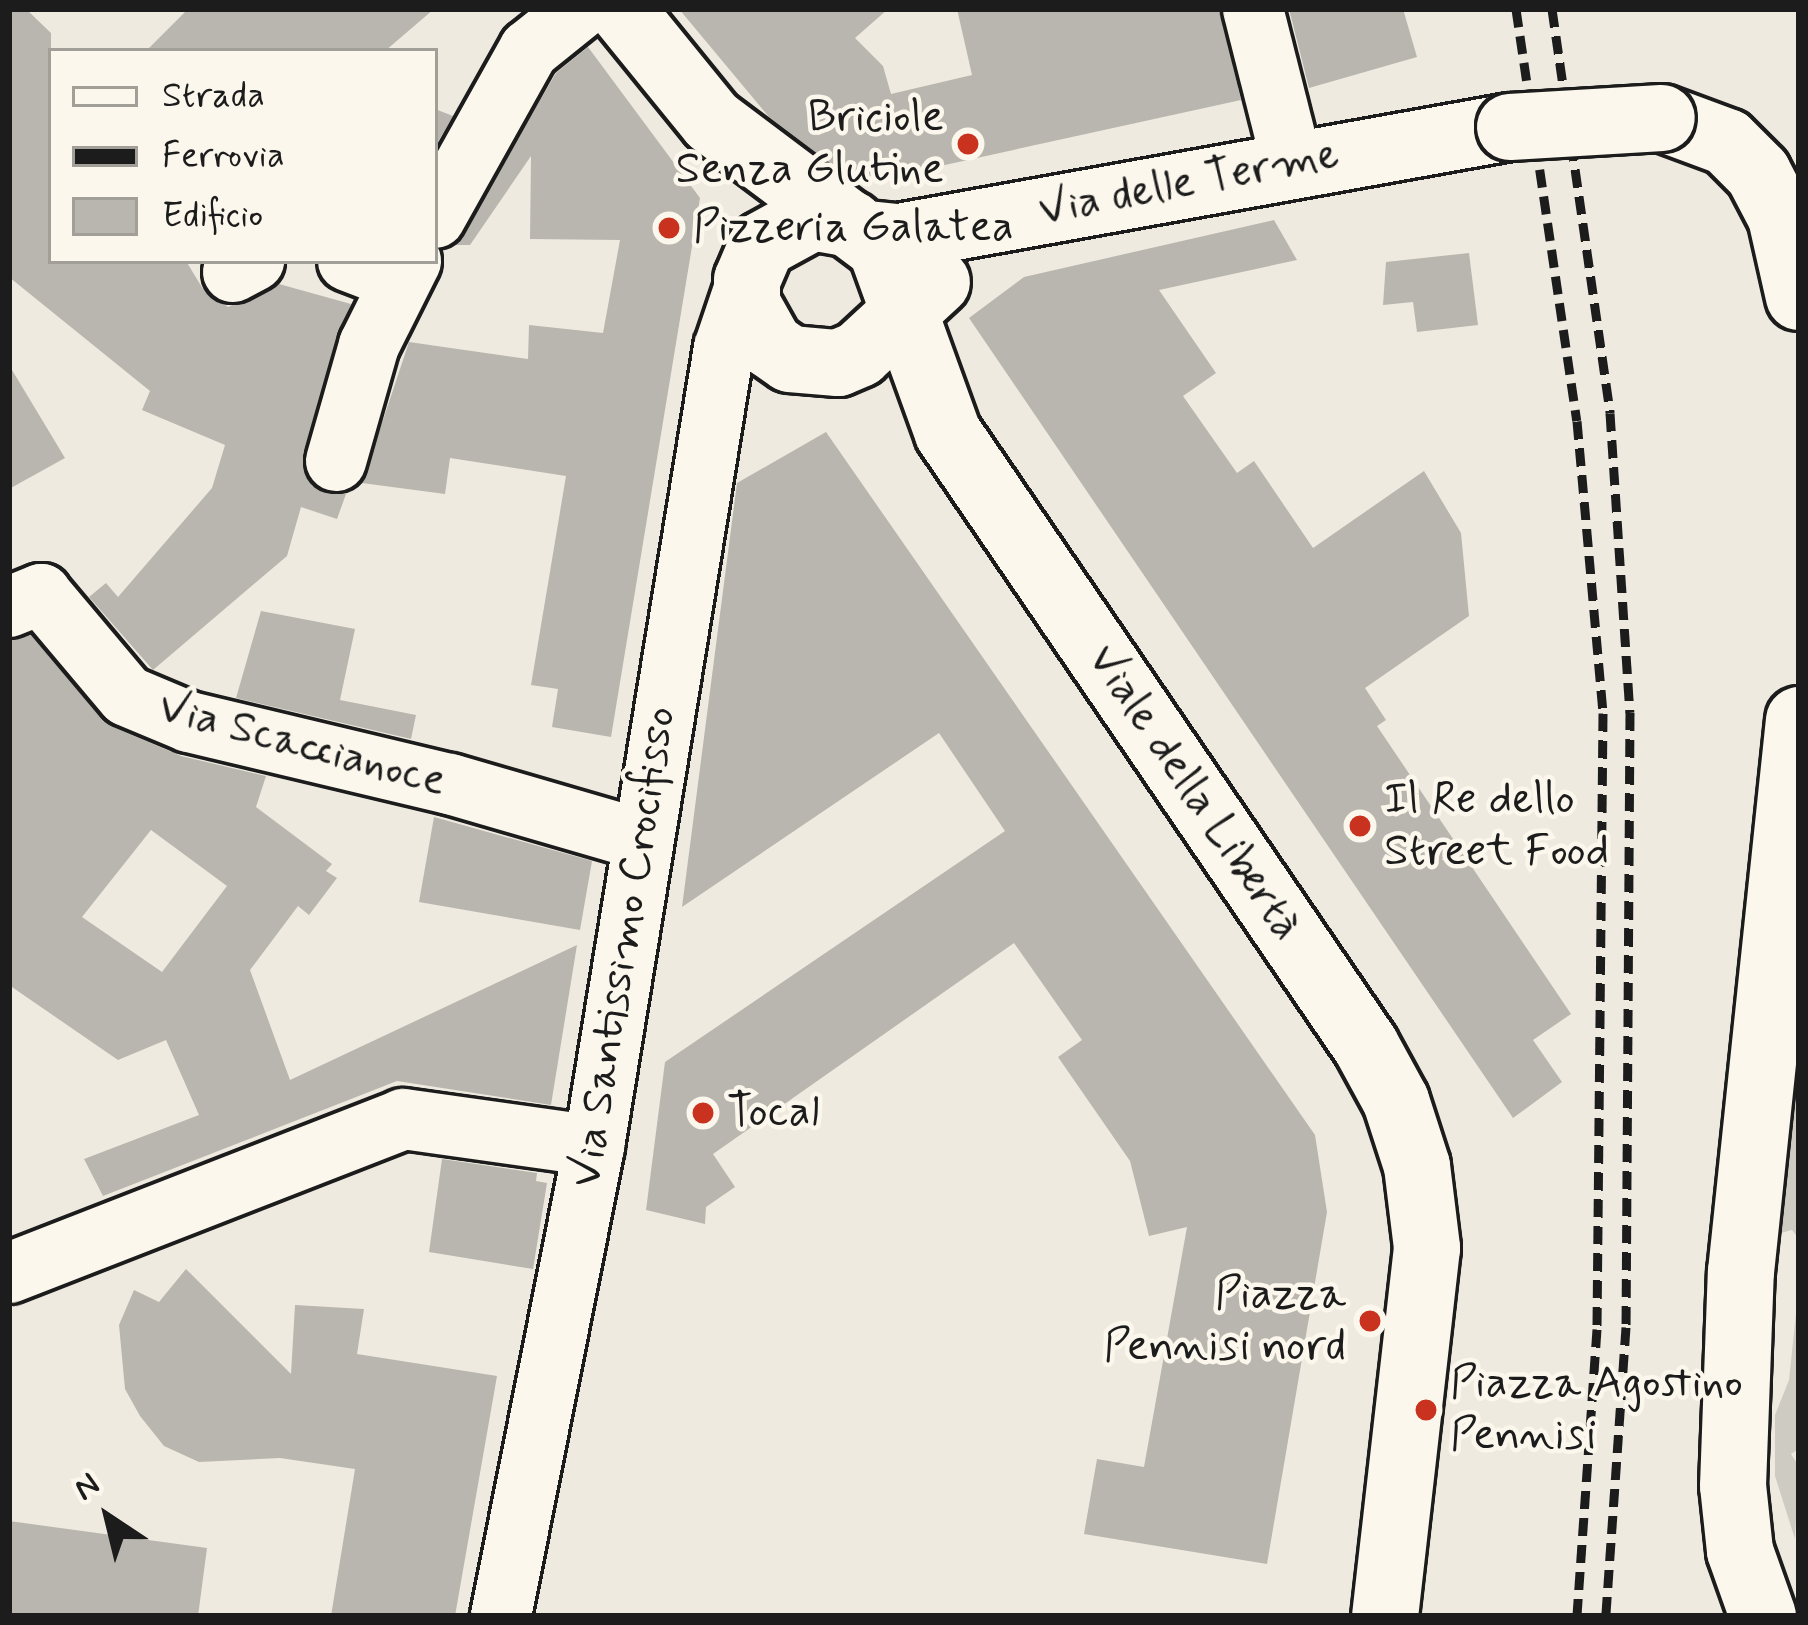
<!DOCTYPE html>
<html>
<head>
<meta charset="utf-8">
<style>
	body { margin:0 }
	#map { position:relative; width:1808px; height:1625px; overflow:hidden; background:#eeeadf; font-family:Mynerve,sans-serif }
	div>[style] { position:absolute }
	.green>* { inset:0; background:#ceccc2 }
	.building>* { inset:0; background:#b9b6af }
	.roads { filter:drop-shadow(3px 0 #1c1c1c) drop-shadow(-3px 0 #1c1c1c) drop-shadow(0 3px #1c1c1c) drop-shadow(0 -3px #1c1c1c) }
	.street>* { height:60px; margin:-30px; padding:0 30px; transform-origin:30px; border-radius:30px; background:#fbf7ec }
	.secondary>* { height:66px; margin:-33px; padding:0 33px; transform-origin:33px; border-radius:33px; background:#fbf7ec }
	.rail>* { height:9px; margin-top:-4.5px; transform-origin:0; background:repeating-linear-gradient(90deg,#1c1c1c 0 18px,transparent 0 27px) }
	.bridges { filter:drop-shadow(3px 0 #1c1c1c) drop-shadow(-3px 0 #1c1c1c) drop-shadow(0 3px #1c1c1c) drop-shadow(0 -3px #1c1c1c) }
	.secondary-bridge>* { height:66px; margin:-33px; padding:0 33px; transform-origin:33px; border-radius:33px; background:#fbf7ec }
	.dots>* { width:33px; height:33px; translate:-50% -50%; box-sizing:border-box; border:6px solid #fbf7ec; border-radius:50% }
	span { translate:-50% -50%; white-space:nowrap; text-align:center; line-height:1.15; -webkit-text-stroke:9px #fbf7ec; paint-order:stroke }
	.poi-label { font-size:45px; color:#1c1c1c }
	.right { translate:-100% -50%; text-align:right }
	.left { translate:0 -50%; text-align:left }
	.street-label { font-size:45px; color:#1c1c1c }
	.frame { position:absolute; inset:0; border:12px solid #1c1c1c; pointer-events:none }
	.legend { position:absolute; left:48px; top:48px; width:390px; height:216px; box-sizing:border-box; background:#fbf7ec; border:3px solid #a29f99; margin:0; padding:15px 21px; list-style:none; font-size:36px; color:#1c1c1c }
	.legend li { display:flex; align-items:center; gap:24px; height:60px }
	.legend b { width:60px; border:3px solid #a29f99 }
	.north { position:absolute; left:48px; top:1457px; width:120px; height:120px; -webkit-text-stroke:9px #fbf7ec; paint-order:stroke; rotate:325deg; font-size:33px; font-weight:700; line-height:48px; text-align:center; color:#1c1c1c }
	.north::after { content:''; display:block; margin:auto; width:42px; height:54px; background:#1c1c1c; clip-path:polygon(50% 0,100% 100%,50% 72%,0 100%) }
</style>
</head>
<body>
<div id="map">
	<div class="green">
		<div style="clip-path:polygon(1799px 1054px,1799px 1239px,1792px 1230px,1777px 1234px)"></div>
		<div style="clip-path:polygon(1799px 1285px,1799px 1449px,1791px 1454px,1799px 1466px,1795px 1539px,1775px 1476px,1775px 1415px,1789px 1380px)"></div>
	</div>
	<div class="building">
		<div style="clip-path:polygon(9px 9px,26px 9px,51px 33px,51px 261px,186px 261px,203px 289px,228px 307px,279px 284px,351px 304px,303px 453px,312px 486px,346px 494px,337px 519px,301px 507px,287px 556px,153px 670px,89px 597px,106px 583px,118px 597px,212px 488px,225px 445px,142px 410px,150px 391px,9px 277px)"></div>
		<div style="clip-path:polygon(188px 9px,434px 9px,385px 51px,146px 51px)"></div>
		<div style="clip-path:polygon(679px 9px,888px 9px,855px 38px,883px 66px,891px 94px,972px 75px,957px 9px,1220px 9px,1241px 100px,858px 184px,769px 117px)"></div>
		<div style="clip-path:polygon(1289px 9px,1403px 9px,1417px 57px,1309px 88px)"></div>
		<div style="clip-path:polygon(588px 47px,700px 198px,611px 737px,552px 727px,558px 689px,531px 685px,566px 476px,450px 458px,445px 494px,362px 483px,409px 342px,528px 359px,529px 325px,603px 333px,620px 240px,530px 239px,531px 156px,470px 245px,455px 245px,556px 73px)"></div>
		<div style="clip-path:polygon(435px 109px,453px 116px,435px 147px)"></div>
		<div style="clip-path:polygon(1274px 220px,1297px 260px,1159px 290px,1216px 373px,1183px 396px,1237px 473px,1254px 461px,1313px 548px,1424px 471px,1461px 533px,1469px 616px,1365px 688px,1386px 720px,1377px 726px,1571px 1014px,1533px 1040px,1562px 1082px,1513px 1118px,969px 318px,1024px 277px)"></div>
		<div style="clip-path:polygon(1469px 253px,1478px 325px,1417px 332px,1413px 302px,1383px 305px,1386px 262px)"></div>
		<div style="clip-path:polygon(9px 365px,65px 458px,9px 489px)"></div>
		<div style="clip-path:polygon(826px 432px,1315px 1135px,1327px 1212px,1267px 1564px,1084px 1534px,1097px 1459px,1144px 1467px,1187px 1227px,1149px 1236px,1130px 1161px,1058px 1057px,1082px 1040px,1014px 943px,713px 1154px,735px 1187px,706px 1207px,705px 1224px,646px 1210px,665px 1062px,1005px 831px,939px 733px,682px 907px,737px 483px)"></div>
		<div style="clip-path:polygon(261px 611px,355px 629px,340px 700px,416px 715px,411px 739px,236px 698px)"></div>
		<div style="clip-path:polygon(evenodd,31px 635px,113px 727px,181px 756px,266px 776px,256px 807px,332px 864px,326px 871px,337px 878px,309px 915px,298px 906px,250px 970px,290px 1080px,577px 945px,551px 1105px,397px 1081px,103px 1196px,84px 1159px,199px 1115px,166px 1040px,118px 1060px,9px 985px,9px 641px,31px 635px,151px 830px,227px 886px,162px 972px,82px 917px,151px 830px)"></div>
		<div style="clip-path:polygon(434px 817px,592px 861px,580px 930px,419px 902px)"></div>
		<div style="clip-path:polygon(442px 1159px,537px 1173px,536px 1181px,547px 1183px,533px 1269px,429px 1252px)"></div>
		<div style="clip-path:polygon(186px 1269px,291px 1374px,295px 1305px,364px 1309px,357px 1354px,497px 1376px,455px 1616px,331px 1616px,355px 1469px,280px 1458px,199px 1462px,164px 1446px,140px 1416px,125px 1389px,119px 1325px,134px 1290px,159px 1302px)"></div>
		<div style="clip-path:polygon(9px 1521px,207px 1548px,198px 1616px,9px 1616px)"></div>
	</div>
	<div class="roads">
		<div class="street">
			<div style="left:1253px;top:9px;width:159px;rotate:75.8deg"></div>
			<div style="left:435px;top:218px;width:193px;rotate:-60.8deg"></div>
			<div style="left:529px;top:50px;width:65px;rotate:-38.8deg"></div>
			<div style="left:348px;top:261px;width:56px;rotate:21deg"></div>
			<div style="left:233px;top:272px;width:24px;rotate:-28deg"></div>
			<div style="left:336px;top:461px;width:121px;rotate:-74.1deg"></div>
			<div style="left:369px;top:345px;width:94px;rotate:-63.4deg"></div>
			<div style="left:9px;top:607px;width:35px;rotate:-22deg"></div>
			<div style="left:41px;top:594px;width:133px;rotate:49.9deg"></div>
			<div style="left:127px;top:696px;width:67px;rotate:22.8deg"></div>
			<div style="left:189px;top:722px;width:268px;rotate:13.4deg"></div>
			<div style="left:450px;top:784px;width:197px;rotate:16.2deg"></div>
			<div style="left:9px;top:1273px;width:423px;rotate:-21.3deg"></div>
			<div style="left:403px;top:1119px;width:193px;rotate:8deg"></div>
			<div style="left:501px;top:1616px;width:479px;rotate:-78.8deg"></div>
			<div style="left:594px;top:1146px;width:809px;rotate:-80.75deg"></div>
			<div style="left:724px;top:348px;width:72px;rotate:-71.3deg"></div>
		</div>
		<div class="secondary">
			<div style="left:621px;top:9px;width:144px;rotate:50.9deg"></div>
			<div style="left:712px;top:121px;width:211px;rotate:36.9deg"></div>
			<div style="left:881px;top:248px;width:197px;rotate:70.1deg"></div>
			<div style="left:948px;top:433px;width:742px;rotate:55.71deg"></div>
			<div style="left:1366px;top:1046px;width:63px;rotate:61.4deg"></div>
			<div style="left:1396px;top:1101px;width:68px;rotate:72.1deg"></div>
			<div style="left:1417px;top:1166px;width:83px;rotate:83deg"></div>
			<div style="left:1427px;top:1248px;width:370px;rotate:96.5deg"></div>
			<div style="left:1662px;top:118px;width:69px;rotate:20.3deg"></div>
			<div style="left:1727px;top:142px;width:44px;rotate:45deg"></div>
			<div style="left:1758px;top:173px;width:50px;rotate:62.4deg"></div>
			<div style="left:1781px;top:217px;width:82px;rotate:77.3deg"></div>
			<div style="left:851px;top:224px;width:39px;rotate:-170deg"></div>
			<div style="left:813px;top:217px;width:58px;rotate:151.2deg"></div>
			<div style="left:762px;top:245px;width:38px;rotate:113deg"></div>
			<div style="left:747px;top:280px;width:24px;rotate:90deg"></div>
			<div style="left:747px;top:304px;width:47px;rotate:60.7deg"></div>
			<div style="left:770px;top:345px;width:24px;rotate:35deg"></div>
			<div style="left:790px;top:359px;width:48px;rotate:4.8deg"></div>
			<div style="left:838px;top:363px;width:23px;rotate:-23deg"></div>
			<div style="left:859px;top:354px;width:106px;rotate:-42.7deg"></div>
			<div style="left:868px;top:234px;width:31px;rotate:6deg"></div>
			<div style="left:899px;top:237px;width:621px;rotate:-10.21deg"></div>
			<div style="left:1763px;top:1616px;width:69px;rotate:-109.5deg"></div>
			<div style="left:1740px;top:1551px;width:65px;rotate:-96.1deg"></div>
			<div style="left:1733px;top:1486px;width:214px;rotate:-87.9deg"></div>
			<div style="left:1741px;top:1272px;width:555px;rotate:-84deg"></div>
		</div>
	</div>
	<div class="rail">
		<div style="left:1516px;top:9px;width:416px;rotate:81.6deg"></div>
		<div style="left:1577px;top:421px;width:293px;rotate:84.9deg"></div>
		<div style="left:1603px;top:713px;width:616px;rotate:90.56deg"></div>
		<div style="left:1597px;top:1329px;width:288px;rotate:94deg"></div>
		<div style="left:1552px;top:9px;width:408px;rotate:81.8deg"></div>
		<div style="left:1610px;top:413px;width:300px;rotate:86.2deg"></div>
		<div style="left:1630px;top:712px;width:615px;rotate:90.37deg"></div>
		<div style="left:1626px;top:1327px;width:290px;rotate:94deg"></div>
	</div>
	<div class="bridges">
		<div class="secondary-bridge">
			<div style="left:1510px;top:127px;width:152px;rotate:-3.4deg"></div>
		</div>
	</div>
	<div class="dots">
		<div style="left:968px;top:144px;background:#c8321e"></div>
		<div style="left:669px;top:228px;background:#c8321e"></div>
		<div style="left:1360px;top:826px;background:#c8321e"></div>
		<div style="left:703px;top:1113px;background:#c8321e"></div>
		<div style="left:1370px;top:1321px;background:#c8321e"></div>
		<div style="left:1426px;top:1410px;background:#c8321e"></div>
	</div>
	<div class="poi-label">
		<span class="right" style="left:944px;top:144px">Briciole<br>Senza Glutine</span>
		<span class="left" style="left:693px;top:228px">Pizzeria Galatea</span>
		<span class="left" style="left:1384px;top:826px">Il Re dello<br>Street Food</span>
		<span class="left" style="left:727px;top:1113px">Tocal</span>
		<span class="right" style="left:1346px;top:1321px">Piazza<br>Pennisi nord</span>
		<span class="left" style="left:1450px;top:1410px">Piazza Agostino<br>Pennisi</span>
	</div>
	<div class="street-label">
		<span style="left:1189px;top:183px;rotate:-11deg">Via delle Terme</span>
		<span style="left:302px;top:745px;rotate:15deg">Via Scaccianoce</span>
		<span style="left:1194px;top:793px;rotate:56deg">Viale della Libertà</span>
		<span style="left:624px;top:947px;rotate:-81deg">Via Santissimo Crocifisso</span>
	</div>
	<div class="frame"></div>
	<ul class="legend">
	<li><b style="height:15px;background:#fbf7ec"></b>Strada</li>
	<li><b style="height:15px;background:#1c1c1c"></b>Ferrovia</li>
	<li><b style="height:33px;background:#b9b6af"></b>Edificio</li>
	</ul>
	<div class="north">N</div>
</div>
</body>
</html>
